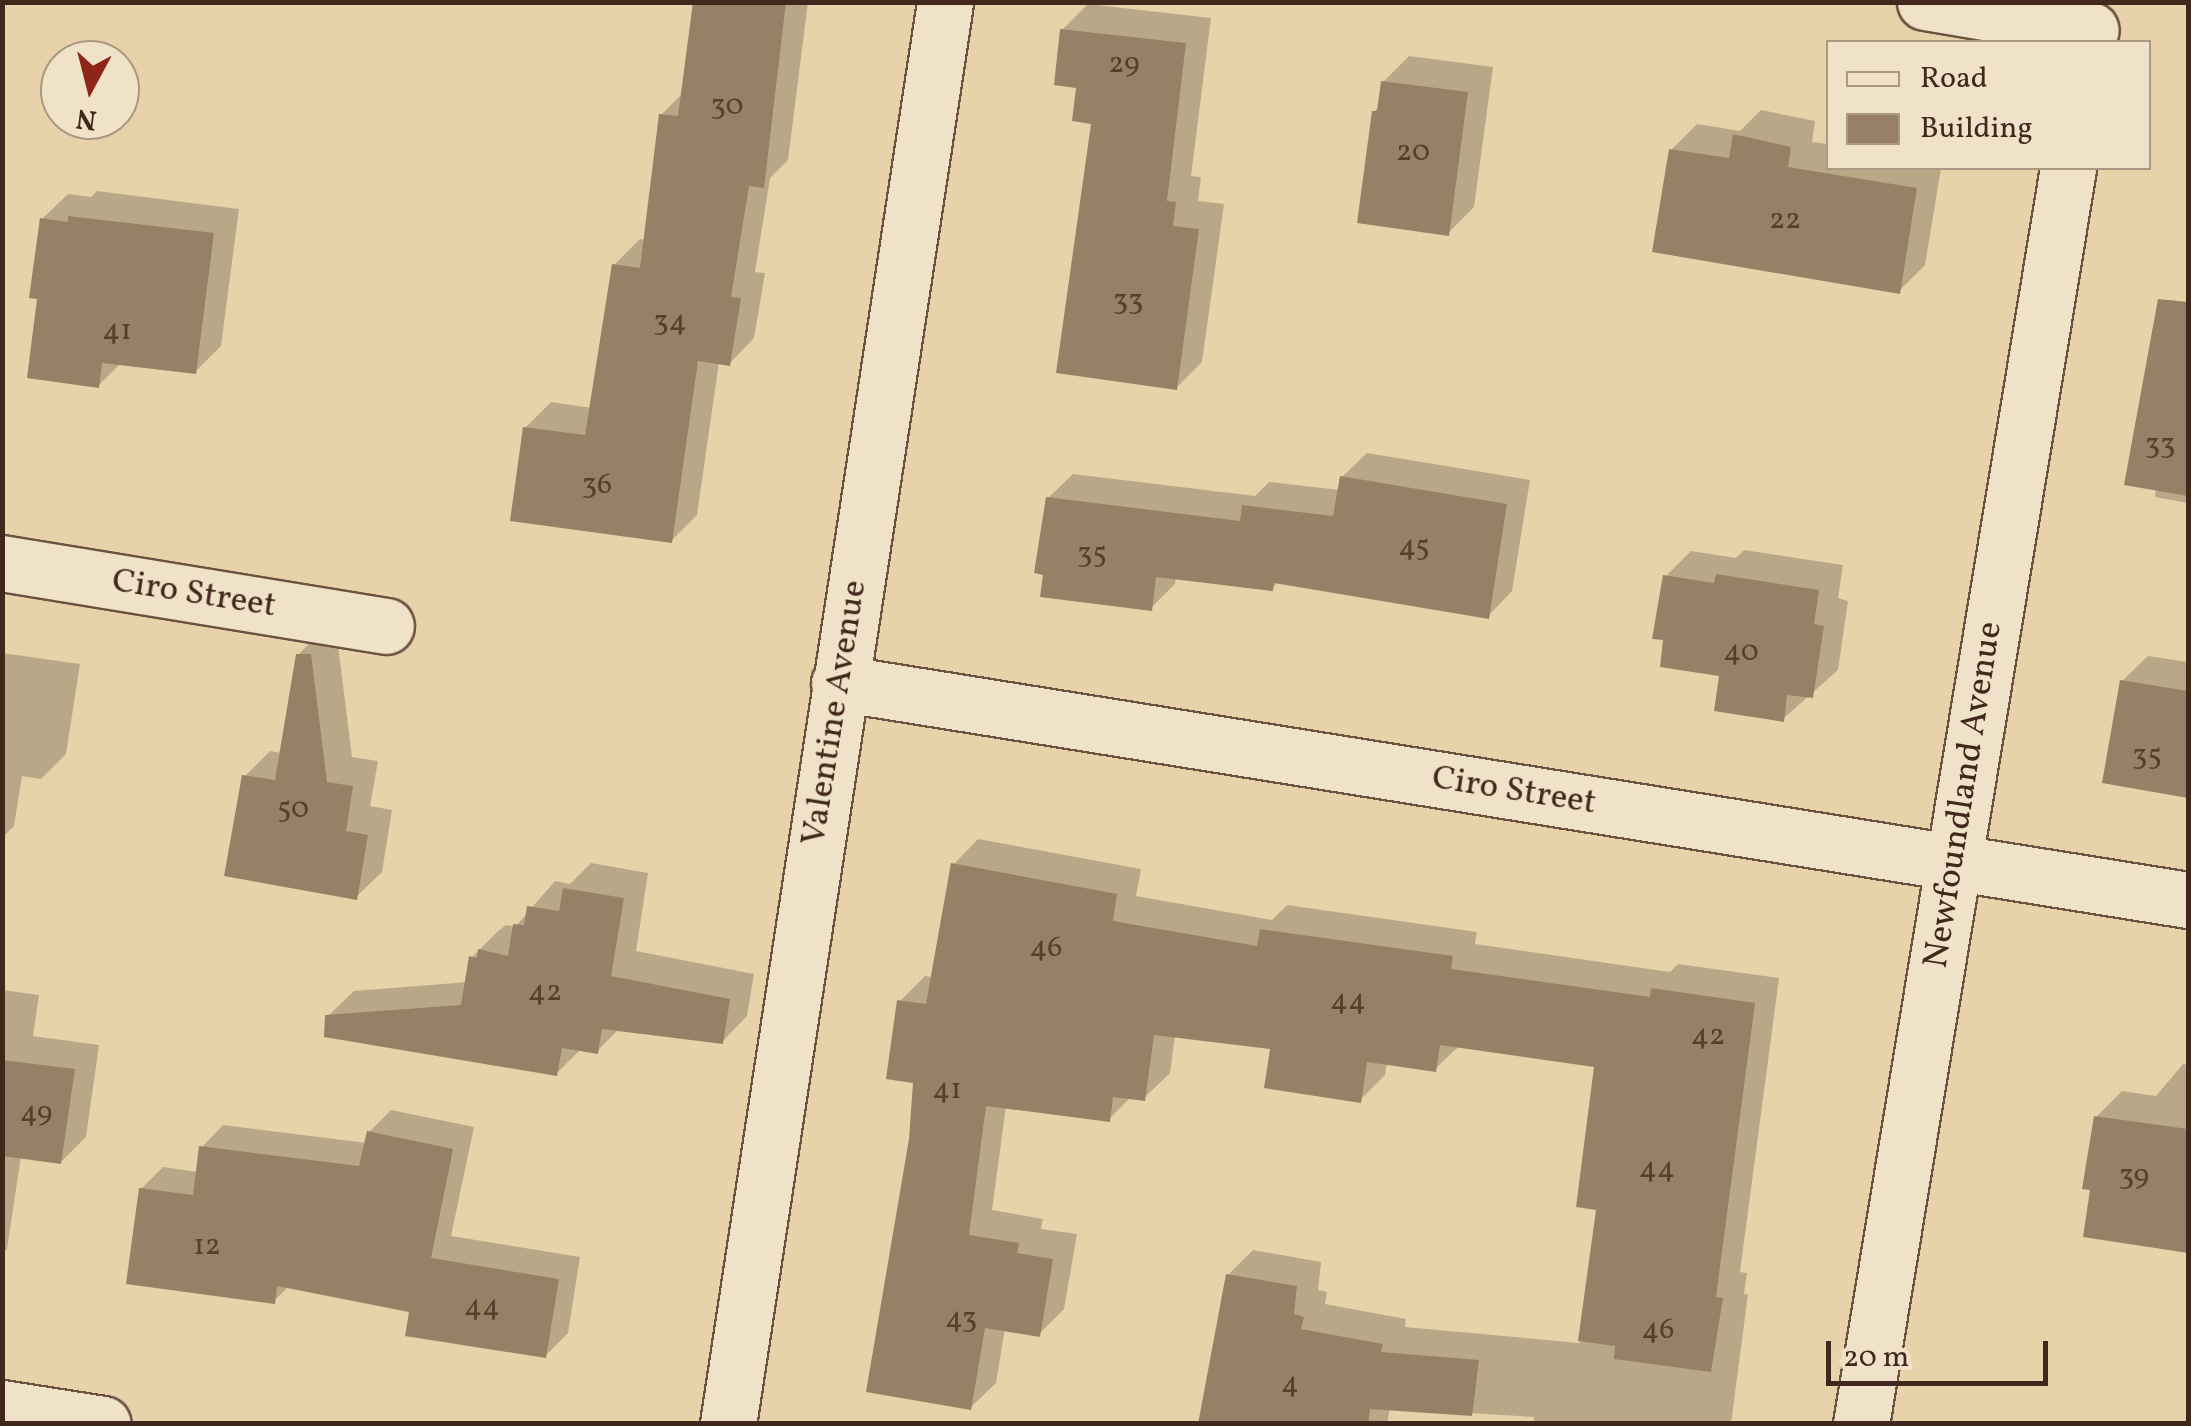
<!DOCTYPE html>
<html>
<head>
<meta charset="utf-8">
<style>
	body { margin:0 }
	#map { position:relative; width:2191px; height:1426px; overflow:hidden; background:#e8d2aa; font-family:Vollkorn,serif }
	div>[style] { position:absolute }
	.shadow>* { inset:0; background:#0003 }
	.building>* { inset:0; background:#988066 }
	.roads { filter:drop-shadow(2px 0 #6c5240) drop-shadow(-2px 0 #6c5240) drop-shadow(0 2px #6c5240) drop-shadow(0 -2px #6c5240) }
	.minor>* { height:55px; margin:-27.5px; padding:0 27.5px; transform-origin:27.5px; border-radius:27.5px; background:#f0e2c8 }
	span { translate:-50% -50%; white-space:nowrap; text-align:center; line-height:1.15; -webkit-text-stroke:10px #f0e2c8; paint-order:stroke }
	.number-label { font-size:30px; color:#583e2e }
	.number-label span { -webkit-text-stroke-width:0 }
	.street-label { font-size:35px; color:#42281c }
	.frame { position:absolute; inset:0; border:5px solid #42281c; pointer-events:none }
	.legend { position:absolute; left:1826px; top:40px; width:325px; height:130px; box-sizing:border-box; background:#f0e2c8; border:2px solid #aa9883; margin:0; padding:12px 18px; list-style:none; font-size:30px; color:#42281c }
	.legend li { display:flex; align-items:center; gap:20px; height:50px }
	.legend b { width:50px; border:2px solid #aa9883 }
	.north { position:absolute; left:40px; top:40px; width:100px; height:100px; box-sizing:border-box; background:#f0e2c8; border:2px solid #aa9883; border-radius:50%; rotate:187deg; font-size:28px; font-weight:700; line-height:40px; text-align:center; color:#42281c }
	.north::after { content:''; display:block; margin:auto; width:35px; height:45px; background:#8f2418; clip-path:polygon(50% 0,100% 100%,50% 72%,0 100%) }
	.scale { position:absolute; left:1826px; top:1341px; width:222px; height:45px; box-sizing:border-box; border:5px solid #42281c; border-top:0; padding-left:12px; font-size:30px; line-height:35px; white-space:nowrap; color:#42281c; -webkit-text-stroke:8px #f0e2c8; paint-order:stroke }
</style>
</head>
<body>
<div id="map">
	<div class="shadow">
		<div style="clip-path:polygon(696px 2px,808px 2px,788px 160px,770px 178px,755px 272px,765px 273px,754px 338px,729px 364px,719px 362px,697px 515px,671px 541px,525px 428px,551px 402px,592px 408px,614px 265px,640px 239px,646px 240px,661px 115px,684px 92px)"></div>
		<div style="clip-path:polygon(1088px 4px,1211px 18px,1191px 176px,1201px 177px,1198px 201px,1224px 204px,1202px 362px,1176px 388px,1062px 30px)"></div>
		<div style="clip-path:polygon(1409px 56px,1493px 67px,1474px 207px,1448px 233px,1374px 112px,1380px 105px,1383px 82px)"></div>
		<div style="clip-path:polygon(1761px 110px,1815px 121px,1812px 142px,1828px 144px,1828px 168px,1941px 168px,1925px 265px,1899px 291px,1671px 150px,1697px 124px,1740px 131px)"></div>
		<div style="clip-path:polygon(97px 191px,239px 209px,221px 346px,195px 372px,122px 362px,98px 386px,39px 296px,42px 219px,68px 194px,91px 197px)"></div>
		<div style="clip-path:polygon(2182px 361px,2188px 363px,2188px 390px,2166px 386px,2162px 390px,2188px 395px,2188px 503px,2155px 497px,2156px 488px,2127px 483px,2141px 405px)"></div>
		<div style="clip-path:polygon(1367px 453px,1530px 480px,1512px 591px,1488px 616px,1279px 581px,1272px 588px,1176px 577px,1175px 584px,1151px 608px,1036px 571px,1048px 498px,1073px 474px,1255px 496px,1269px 482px,1340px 490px,1342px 477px)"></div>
		<div style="clip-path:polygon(1744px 550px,1843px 565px,1838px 598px,1848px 601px,1838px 670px,1783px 719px,1722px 674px,1665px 577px,1691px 551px,1736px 558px)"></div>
		<div style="clip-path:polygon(324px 629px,336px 629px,352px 757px,378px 761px,370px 806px,392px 810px,382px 872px,356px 897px,245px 776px,270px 751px,282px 753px,298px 655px)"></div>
		<div style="clip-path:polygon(2px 653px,80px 664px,66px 754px,41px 779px,22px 776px,14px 826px,2px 838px)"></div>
		<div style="clip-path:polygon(2148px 656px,2188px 662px,2185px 795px,2122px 681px)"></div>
		<div style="clip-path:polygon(978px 839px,1141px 869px,1136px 896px,1272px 920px,1287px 905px,1477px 932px,1475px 944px,1670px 972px,1678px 964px,1779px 978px,1740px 1272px,1747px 1273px,1744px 1294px,1748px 1294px,1731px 1424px,1533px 1424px,1534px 1417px,1390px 1408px,1387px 1424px,1200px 1424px,1228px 1275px,1253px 1250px,1321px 1262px,1318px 1290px,1327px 1292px,1325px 1304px,1406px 1319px,1405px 1327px,1580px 1343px,1599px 1208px,1597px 1065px,1459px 1046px,1435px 1069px,1387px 1063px,1385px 1075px,1360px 1100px,1272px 1047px,1175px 1035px,1170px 1073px,1144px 1098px,1131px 1097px,1109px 1119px,1006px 1106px,992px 1210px,1043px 1219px,1041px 1229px,1077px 1234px,1064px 1309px,1039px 1334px,1005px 1328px,996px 1383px,970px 1408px,911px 1139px,916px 1080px,900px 1001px,925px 976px,933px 977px,953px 865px)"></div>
		<div style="clip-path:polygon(591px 863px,648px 873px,636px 951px,754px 974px,747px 1016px,722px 1042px,619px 1029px,597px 1051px,581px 1049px,557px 1073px,328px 1016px,354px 991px,468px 982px,472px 957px,497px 932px,506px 925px,515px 927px,555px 881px,570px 884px)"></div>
		<div style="clip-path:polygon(2px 990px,39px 995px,33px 1036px,99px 1045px,86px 1137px,61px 1162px,21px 1156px,7px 1249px,2px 1253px)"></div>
		<div style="clip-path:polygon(2183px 1064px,2188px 1065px,2188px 1250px,2086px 1235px,2096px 1117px,2122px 1091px,2156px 1096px)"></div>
		<div style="clip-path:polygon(391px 1110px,474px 1127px,451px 1236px,580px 1257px,568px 1333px,546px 1355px,411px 1310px,289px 1286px,274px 1301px,141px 1189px,163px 1167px,198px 1172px,201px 1148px,223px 1125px,367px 1143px,369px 1132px)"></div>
	</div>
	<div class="building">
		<div style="clip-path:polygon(693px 2px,786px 2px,764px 188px,749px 186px,731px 297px,741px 298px,730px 366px,698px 361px,672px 543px,510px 521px,523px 427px,585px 435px,612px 264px,640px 268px,659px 114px,678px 116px)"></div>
		<div style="clip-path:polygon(1060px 29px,1186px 43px,1167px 201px,1176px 202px,1173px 226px,1199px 229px,1177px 390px,1056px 373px,1091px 124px,1072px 121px,1076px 88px,1054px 85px)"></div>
		<div style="clip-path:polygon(1381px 81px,1468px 92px,1449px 236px,1357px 223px,1372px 111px,1377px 111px)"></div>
		<div style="clip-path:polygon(1733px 134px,1791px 147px,1788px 167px,1917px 188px,1900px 294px,1652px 252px,1669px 149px,1729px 158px)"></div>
		<div style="clip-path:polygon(68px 216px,214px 233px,196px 374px,102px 363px,99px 388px,27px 378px,37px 299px,29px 298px,40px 218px,68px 222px)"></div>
		<div style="clip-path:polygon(2158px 299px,2188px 302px,2188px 496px,2124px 485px)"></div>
		<div style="clip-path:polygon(1340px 476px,1507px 504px,1489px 619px,1274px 583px,1273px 591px,1156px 577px,1152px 611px,1040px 597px,1043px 575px,1034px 573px,1046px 497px,1240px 521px,1242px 505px,1333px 516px)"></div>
		<div style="clip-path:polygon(1716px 574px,1819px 590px,1814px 624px,1824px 626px,1813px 698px,1787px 695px,1784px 722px,1714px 711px,1719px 676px,1660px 667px,1663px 640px,1652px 639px,1663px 575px,1714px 583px)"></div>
		<div style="clip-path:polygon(296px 654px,311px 654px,327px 782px,353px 786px,346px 831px,368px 835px,357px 900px,224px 876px,242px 775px,275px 780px)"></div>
		<div style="clip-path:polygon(2120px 680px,2188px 691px,2188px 798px,2102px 783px)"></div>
		<div style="clip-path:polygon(951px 863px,1117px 894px,1113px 921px,1257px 946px,1260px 929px,1453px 956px,1451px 969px,1650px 997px,1651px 988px,1755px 1003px,1716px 1297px,1723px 1298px,1711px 1372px,1614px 1359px,1615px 1346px,1578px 1341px,1596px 1210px,1576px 1207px,1594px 1067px,1440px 1045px,1436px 1072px,1367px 1062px,1361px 1103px,1264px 1088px,1270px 1049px,1154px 1035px,1145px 1101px,1113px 1097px,1110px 1122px,986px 1106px,969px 1235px,1019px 1243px,1017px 1253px,1053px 1259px,1040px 1337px,985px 1328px,971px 1410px,866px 1392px,909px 1139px,913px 1083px,886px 1079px,897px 1000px,926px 1004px)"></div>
		<div style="clip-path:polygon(563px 888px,624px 898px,611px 976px,730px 999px,723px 1044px,602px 1029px,598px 1054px,562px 1048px,557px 1076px,324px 1037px,325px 1015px,461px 1005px,469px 956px,477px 958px,478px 949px,508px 956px,513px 924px,524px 925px,527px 906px,559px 911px)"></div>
		<div style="clip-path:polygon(2px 1060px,75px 1069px,61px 1164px,2px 1156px)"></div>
		<div style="clip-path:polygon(2094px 1116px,2188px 1129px,2188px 1253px,2083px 1237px,2090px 1190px,2082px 1189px)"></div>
		<div style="clip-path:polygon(367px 1131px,453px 1149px,431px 1258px,559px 1279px,546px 1358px,405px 1336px,409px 1312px,277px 1286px,275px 1304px,126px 1284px,139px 1188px,193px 1195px,199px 1146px,359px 1166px)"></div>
		<div style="clip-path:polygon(1226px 1274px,1297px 1286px,1294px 1314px,1304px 1317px,1301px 1329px,1383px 1344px,1381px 1352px,1479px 1360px,1472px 1416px,1370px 1409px,1368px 1424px,1198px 1424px)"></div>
	</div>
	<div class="roads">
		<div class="minor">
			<div style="left:1925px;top:2px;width:168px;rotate:9.6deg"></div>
			<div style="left:2px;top:563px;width:389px;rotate:9.3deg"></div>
			<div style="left:839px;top:683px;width:1366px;rotate:9.14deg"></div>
			<div style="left:2px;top:1408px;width:102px;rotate:9deg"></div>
			<div style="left:728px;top:1424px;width:1438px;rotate:-81.32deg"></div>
			<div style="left:1861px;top:1424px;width:1273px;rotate:-80.64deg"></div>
		</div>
	</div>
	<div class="number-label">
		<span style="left:1124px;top:64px">29</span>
		<span style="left:727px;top:106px">30</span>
		<span style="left:1413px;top:152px">20</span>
		<span style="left:1785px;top:220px">22</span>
		<span style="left:1128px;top:301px">33</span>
		<span style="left:670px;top:322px">34</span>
		<span style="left:117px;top:331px">41</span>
		<span style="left:2160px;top:445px">33</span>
		<span style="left:597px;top:485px">36</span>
		<span style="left:1414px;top:547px">45</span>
		<span style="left:1092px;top:554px">35</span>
		<span style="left:1741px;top:652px">40</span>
		<span style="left:2147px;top:756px">35</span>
		<span style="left:293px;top:809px">50</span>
		<span style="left:1046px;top:948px">46</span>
		<span style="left:545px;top:992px">42</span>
		<span style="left:1348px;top:1001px">44</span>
		<span style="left:1708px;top:1036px">42</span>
		<span style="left:947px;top:1090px">41</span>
		<span style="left:36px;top:1113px">49</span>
		<span style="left:1657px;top:1169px">44</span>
		<span style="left:2134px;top:1176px">39</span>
		<span style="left:207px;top:1246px">12</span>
		<span style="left:482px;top:1307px">44</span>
		<span style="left:961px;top:1319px">43</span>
		<span style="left:1658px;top:1330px">46</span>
		<span style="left:1290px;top:1384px">4</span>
	</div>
	<div class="street-label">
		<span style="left:194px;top:594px;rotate:9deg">Ciro Street</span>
		<span style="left:835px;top:713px;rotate:-81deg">Valentine Avenue</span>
		<span style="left:1514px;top:791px;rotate:9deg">Ciro Street</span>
		<span style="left:1964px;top:795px;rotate:-81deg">Newfoundland Avenue</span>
	</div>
	<div class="frame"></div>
	<ul class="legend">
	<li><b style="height:12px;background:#f0e2c8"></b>Road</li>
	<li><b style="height:28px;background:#988066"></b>Building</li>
	</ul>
	<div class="north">N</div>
	<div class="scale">20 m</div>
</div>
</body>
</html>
